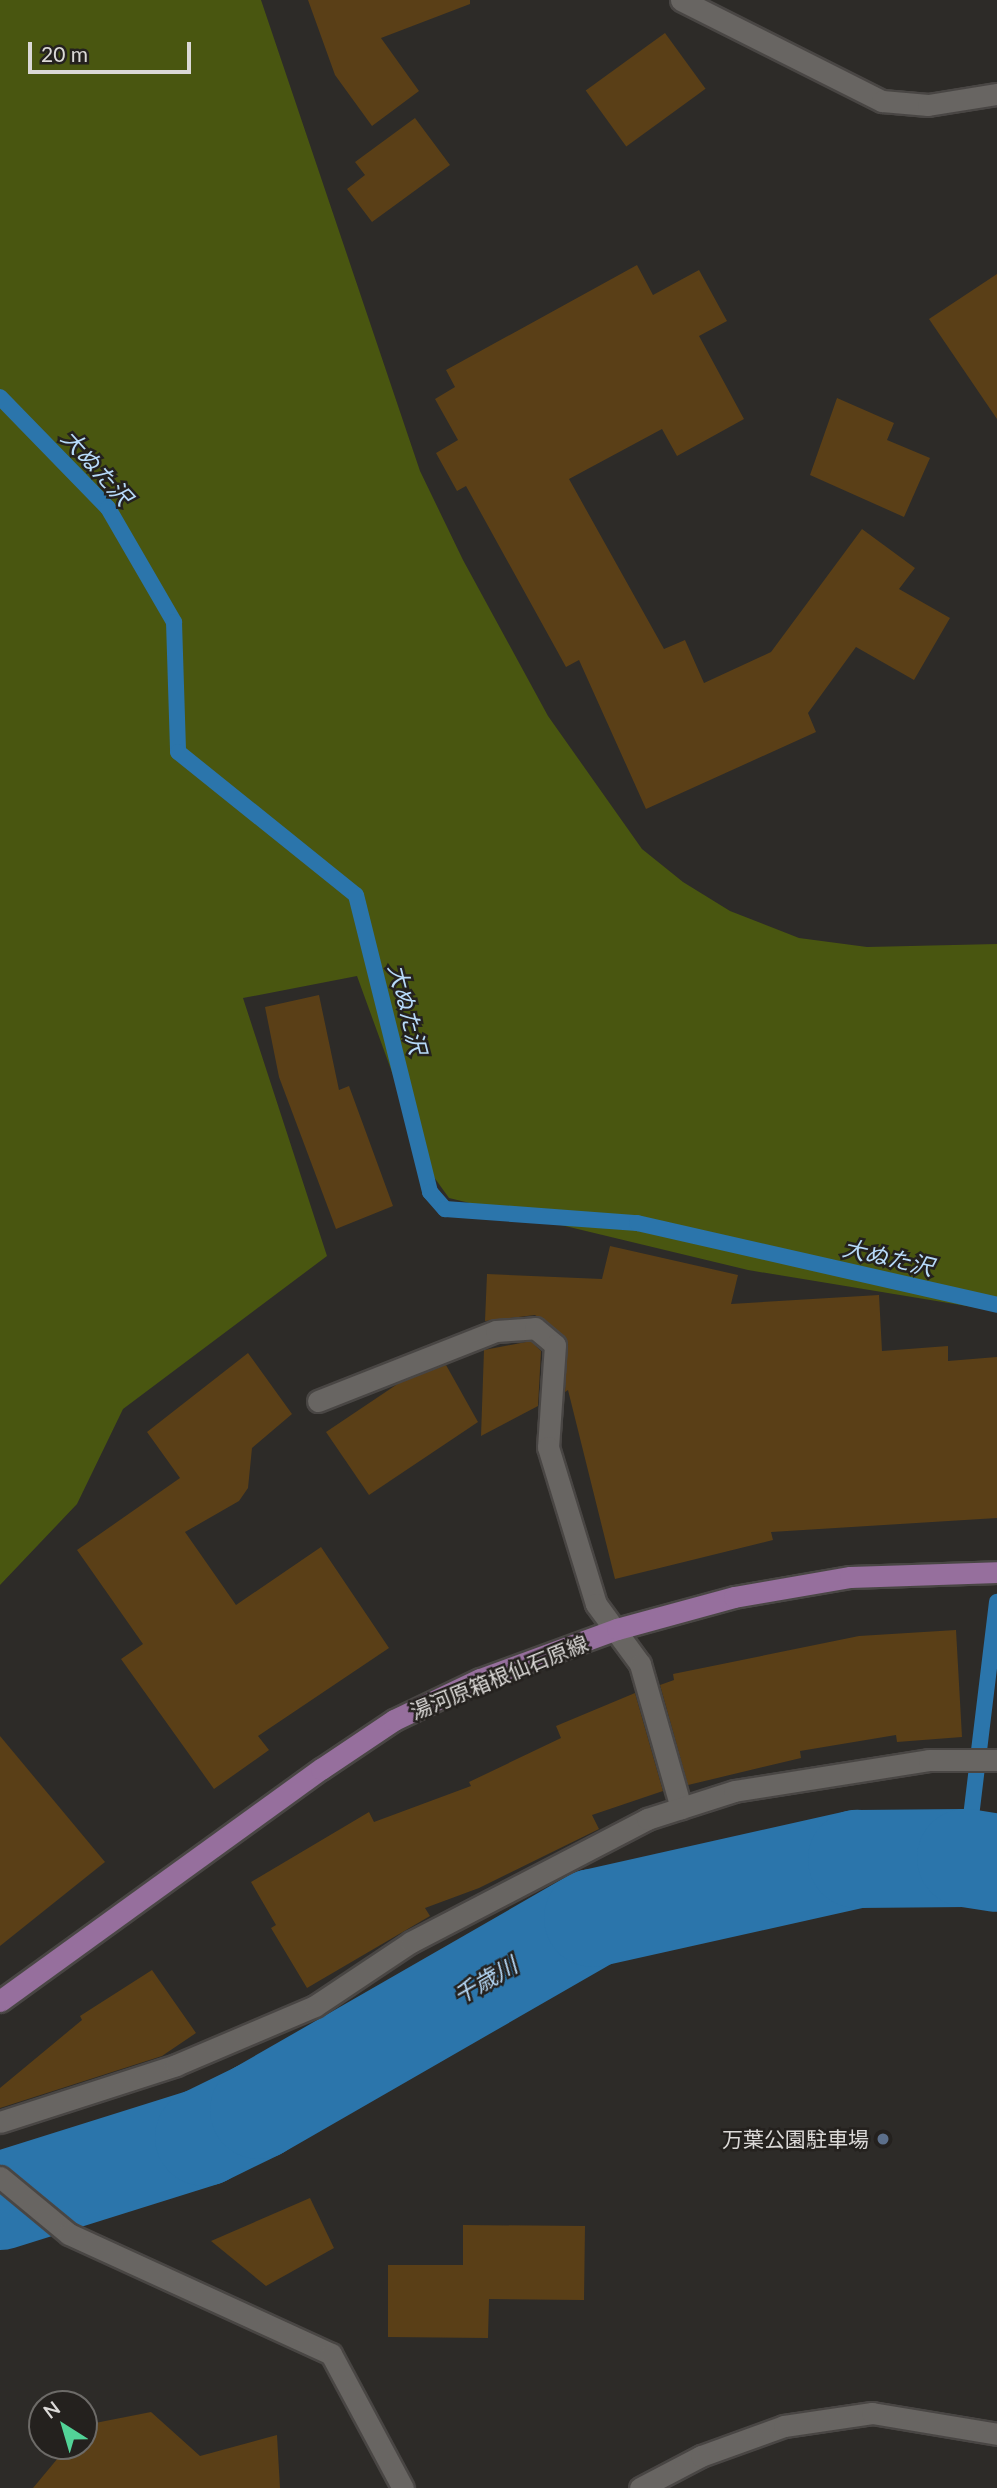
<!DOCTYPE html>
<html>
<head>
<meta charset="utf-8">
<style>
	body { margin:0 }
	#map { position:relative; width:997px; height:2488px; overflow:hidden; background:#2d2b28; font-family:Lato,"Noto Sans JP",sans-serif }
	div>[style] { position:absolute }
	.green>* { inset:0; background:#495610 }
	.stream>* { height:16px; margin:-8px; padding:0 8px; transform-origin:8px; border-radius:8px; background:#2b75ab }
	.river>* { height:98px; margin:-49px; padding:0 49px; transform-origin:49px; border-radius:49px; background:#2b75ab }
	.building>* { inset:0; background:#5a3f17; transform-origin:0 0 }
	.roads { filter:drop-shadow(2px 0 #494644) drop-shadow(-2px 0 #494644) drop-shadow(0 2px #494644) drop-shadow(0 -2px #494644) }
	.street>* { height:21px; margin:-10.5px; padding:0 10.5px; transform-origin:10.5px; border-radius:10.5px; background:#686562 }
	.secondary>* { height:21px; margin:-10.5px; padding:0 10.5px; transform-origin:10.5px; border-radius:10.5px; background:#686562 }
	.primary>* { height:21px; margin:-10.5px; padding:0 10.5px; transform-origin:10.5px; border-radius:10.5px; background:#966f9d }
	.dots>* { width:19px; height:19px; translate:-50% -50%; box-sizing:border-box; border:4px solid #24211e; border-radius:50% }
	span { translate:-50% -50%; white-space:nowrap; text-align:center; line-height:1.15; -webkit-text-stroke:5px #24211e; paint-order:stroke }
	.street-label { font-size:21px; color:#dbd9d7 }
	.poi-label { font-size:21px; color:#dbd9d7 }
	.right { translate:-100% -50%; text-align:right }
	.water-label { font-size:23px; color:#b7daf9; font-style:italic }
	.north { position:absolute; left:28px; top:2390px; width:70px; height:70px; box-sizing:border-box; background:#24211e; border:2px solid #6d6b68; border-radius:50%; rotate:323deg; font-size:19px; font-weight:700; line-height:28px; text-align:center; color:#dbd9d7 }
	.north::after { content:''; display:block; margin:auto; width:24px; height:32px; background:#52d397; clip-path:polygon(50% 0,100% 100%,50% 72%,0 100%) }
	.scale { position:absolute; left:28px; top:42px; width:163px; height:32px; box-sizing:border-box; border:4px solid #dbd9d7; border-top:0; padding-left:9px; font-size:21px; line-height:24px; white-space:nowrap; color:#dbd9d7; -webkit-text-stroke:5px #24211e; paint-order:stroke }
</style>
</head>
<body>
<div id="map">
	<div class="green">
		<div style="clip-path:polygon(0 0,261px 0,420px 471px,463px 560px,548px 716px,642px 849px,683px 882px,730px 911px,799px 938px,867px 947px,997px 944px,997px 1311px,748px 1270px,449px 1198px,426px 1166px,357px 976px,243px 998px,327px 1256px,123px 1409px,77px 1504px,0 1585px)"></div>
	</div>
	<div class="stream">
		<div style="left:0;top:397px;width:155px;rotate:45.8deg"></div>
		<div style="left:108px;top:508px;width:132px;rotate:59.9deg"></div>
		<div style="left:174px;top:622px;width:130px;rotate:88.2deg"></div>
		<div style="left:178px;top:752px;width:228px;rotate:38.8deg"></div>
		<div style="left:356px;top:895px;width:306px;rotate:76deg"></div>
		<div style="left:430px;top:1192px;width:23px;rotate:49deg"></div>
		<div style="left:445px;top:1209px;width:193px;rotate:4.2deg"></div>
		<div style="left:637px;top:1223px;width:369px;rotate:12.8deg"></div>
		<div style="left:966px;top:1858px;width:258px;rotate:-83.1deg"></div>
	</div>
	<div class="river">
		<div style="left:0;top:2201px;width:214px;rotate:-17.4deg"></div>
		<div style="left:204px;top:2137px;width:61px;rotate:-26.1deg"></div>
		<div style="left:259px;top:2110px;width:385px;rotate:-29.9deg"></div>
		<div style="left:593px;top:1918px;width:271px;rotate:-12.6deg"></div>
		<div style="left:857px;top:1859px;width:109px;rotate:-0.5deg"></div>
		<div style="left:966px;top:1858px;width:31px;rotate:9deg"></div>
	</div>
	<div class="building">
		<div style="clip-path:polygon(308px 0,470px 0,470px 4px,381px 38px,419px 91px,372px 126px,335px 75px)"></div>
		<div style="left:665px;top:33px;width:69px;height:98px;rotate:54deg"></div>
		<div style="clip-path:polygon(415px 118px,450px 165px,372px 222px,347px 189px,365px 175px,355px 162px)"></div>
		<div style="clip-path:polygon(637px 265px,653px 295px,699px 270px,727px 321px,699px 336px,744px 419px,677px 456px,662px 429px,569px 479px,664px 649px,685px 640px,704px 683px,771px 652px,862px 529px,915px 568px,899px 589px,950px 618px,914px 680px,856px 647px,808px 713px,816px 732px,646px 809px,579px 660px,566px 667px,466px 486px,457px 491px,436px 453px,458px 440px,435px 399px,455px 387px,446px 370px)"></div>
		<div style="clip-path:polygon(997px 274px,997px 419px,929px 319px)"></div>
		<div style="clip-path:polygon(837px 398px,894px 423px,887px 440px,930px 458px,904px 517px,810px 475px)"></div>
		<div style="clip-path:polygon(319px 995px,339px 1090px,349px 1086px,393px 1206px,336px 1229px,279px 1077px,265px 1007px)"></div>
		<div style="clip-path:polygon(610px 1246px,738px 1275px,731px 1304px,879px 1295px,882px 1351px,948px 1346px,948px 1361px,997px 1357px,997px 1518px,771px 1532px,773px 1540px,615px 1579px,568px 1390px,565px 1392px,567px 1339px,535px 1315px,485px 1321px,487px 1274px,602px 1279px)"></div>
		<div style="clip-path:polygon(531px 1341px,541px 1351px,538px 1406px,481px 1436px,484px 1350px)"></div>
		<div style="clip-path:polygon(248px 1353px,292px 1414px,252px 1448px,248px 1488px,239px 1501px,185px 1532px,236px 1605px,321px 1547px,389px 1648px,258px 1736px,269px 1750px,214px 1789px,121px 1659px,143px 1644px,77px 1550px,180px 1478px,147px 1432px)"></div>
		<div style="clip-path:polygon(446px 1365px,478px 1422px,369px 1495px,326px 1432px,399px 1383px)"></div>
		<div style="clip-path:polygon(956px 1630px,962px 1737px,897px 1742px,896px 1735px,800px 1751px,801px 1758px,688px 1785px,660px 1685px,674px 1680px,673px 1674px,859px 1636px)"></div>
		<div style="clip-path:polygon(635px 1693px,663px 1791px,592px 1815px,599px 1829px,479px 1888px,425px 1908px,430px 1916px,307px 1988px,271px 1928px,276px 1925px,251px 1882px,369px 1812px,374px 1822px,471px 1786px,469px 1782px,561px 1738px,556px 1726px)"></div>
		<div style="clip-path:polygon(0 1736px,105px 1862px,0 1946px)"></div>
		<div style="clip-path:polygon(152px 1970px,196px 2033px,162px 2056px,0 2108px,0 2088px,82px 2020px,80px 2016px)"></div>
		<div style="clip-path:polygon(310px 2198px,334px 2248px,266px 2286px,211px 2241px)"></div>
		<div style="clip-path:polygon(463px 2225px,585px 2226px,584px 2300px,489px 2299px,488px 2338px,388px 2337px,388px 2265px,463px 2265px)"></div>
		<div style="clip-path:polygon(151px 2412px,200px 2456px,277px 2435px,280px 2488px,33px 2488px,68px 2446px,84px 2446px,85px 2425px)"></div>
	</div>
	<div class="roads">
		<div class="street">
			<div style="left:681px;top:0;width:225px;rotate:26.7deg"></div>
			<div style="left:882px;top:101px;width:46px;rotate:5deg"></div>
			<div style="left:928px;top:105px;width:70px;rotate:-9.1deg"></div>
			<div style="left:318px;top:1401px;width:191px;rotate:-21.5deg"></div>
			<div style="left:496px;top:1331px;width:39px;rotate:-4deg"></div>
			<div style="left:535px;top:1328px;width:26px;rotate:40deg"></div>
			<div style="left:555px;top:1345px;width:102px;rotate:93.9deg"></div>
			<div style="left:548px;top:1447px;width:164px;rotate:73deg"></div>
			<div style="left:596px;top:1604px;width:74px;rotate:53.7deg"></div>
			<div style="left:640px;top:1664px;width:150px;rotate:74.1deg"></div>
			<div style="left:0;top:2122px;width:185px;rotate:-17.9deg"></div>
			<div style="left:176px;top:2065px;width:151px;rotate:-23deg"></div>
			<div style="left:315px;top:2006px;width:115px;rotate:-33.7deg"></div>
			<div style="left:411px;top:1942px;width:266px;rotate:-27.5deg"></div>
			<div style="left:647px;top:1819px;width:91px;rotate:-17.8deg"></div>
			<div style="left:734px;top:1791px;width:197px;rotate:-9deg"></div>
			<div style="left:929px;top:1760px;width:68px"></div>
			<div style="left:0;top:2177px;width:89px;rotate:39.6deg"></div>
			<div style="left:69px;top:2234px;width:288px;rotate:24.6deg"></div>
			<div style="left:331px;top:2354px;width:152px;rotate:61.8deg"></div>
		</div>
		<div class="secondary">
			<div style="left:640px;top:2488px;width:69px;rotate:-27.7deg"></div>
			<div style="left:701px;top:2456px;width:88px;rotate:-19.9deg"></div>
			<div style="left:784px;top:2426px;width:89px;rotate:-8.4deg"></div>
			<div style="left:872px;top:2413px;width:127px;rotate:9.5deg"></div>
		</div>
		<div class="primary">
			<div style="left:0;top:2001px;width:396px;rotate:-35.9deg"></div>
			<div style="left:321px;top:1769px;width:88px;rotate:-33.9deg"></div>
			<div style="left:394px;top:1720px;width:95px;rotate:-25.5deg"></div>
			<div style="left:480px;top:1679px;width:146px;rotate:-20.1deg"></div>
			<div style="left:617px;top:1629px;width:121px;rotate:-15.3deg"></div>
			<div style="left:734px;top:1597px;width:118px;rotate:-9.8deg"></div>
			<div style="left:850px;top:1577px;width:147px;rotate:-1.9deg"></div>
		</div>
	</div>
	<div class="dots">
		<div style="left:883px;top:2139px;background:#5c6f8a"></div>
	</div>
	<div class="street-label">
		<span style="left:499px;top:1677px;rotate:-22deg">湯河原箱根仙石原線</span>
	</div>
	<div class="poi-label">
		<span class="right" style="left:869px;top:2139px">万葉公園駐車場</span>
	</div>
	<div class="water-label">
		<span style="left:97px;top:467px;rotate:48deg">大ぬた沢</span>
		<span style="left:408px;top:1009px;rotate:76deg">大ぬた沢</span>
		<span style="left:888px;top:1257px;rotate:13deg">大ぬた沢</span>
		<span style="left:485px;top:1980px;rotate:-30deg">千歳川</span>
	</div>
	<div class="north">N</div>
	<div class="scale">20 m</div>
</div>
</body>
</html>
